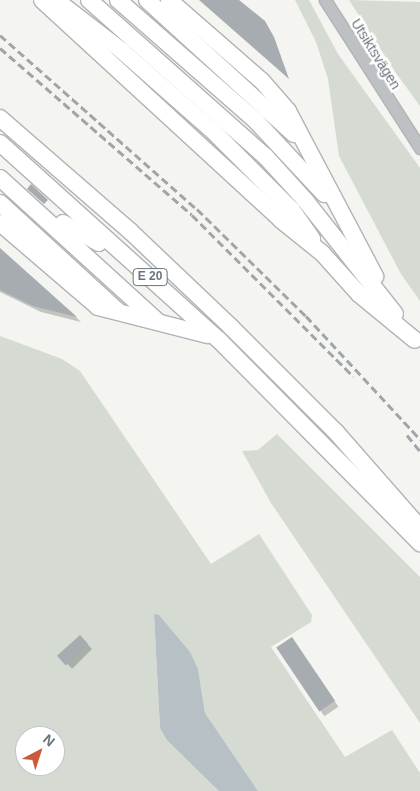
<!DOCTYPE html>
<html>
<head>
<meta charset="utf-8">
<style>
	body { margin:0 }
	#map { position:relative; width:420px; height:791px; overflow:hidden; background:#f4f4f1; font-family:Helvetica,sans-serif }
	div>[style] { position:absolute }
	.green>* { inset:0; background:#d5dad2 }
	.water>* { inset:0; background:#b7c0c4 }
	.shadow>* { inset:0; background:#0003; transform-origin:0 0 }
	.building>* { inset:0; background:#a6acb0; transform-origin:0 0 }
	.roads { filter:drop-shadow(1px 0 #b1b4b6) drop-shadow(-1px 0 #b1b4b6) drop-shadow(0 1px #b1b4b6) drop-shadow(0 -1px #b1b4b6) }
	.minor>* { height:11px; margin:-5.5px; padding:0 5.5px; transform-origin:5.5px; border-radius:5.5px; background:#bec1c4 }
	.highway>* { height:16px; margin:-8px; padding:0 8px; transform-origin:8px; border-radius:8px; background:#fff }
	.rail>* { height:3px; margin-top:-1.5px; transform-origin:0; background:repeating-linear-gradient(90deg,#9fa5a9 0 8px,transparent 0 12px) }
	span { translate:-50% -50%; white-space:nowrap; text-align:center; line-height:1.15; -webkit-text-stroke:5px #fff; paint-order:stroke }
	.shield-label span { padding:1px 4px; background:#fff; border:1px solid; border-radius:4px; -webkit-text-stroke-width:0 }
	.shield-label { font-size:12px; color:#67747e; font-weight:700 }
	.street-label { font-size:14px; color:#67747e }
	.north { position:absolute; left:15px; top:726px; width:50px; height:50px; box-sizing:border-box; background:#fff; border:1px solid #c2c7cb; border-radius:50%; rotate:40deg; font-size:14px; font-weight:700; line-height:20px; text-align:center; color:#67747e }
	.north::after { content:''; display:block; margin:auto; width:18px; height:22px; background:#cc5a38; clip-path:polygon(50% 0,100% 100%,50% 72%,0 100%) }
</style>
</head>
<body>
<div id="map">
	<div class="green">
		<div style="clip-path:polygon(295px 0,309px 0,338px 54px,420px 168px,420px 301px,401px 274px,339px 156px,328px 79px,316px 42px)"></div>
		<div style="clip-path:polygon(349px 0,420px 2px,420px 106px,396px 73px)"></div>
		<div style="clip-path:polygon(evenodd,0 336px,62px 359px,80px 371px,211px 564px,259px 534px,312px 615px,311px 622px,271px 647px,345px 757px,392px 730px,420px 773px,420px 791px,258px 791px,205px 713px,198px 669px,154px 614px,160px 728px,219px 791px,0 791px,0 336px,25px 736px,55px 736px,55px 766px,25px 766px,25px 736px)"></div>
		<div style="clip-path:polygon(277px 434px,420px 577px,420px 723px,271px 503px,242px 451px,258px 450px)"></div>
	</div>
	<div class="water">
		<div style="clip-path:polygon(154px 614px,159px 615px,190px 652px,198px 669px,205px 713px,258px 791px,219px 791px,167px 740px,160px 728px)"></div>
	</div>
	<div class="shadow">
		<div style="clip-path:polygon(0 250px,77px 318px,81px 322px,41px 312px,0 292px)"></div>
		<div style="left:80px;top:637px;width:17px;height:28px;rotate:45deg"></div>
		<div style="left:292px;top:638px;width:83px;height:17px;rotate:56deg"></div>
	</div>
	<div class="building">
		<div style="clip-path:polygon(199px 0,239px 0,265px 21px,274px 37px,289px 79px)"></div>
		<div style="clip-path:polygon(31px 184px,48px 200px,44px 204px,27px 189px)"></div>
		<div style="clip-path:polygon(0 248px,77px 317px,33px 306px,0 290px)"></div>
		<div style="left:80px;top:635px;width:13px;height:31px;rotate:48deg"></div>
		<div style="left:292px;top:637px;width:77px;height:19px;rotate:56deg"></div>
	</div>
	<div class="roads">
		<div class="minor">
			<div style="left:325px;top:0;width:176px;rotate:57.3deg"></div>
		</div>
		<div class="highway">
			<div style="left:42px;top:0;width:325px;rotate:42.6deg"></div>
			<div style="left:281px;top:220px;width:53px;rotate:38.8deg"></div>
			<div style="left:322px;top:253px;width:55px;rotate:47.9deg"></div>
			<div style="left:359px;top:294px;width:72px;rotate:39.4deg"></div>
			<div style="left:56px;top:0;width:82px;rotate:37.6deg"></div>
			<div style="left:121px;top:50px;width:125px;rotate:41.4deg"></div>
			<div style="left:215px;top:133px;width:109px;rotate:45deg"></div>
			<div style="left:292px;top:210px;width:35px;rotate:55deg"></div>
			<div style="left:89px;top:0;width:235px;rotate:41.6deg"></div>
			<div style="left:265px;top:156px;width:59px;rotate:47.7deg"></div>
			<div style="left:305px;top:200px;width:145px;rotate:51.7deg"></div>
			<div style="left:118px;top:0;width:184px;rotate:41.2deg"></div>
			<div style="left:256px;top:121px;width:100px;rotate:47deg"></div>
			<div style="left:147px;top:0;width:199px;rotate:42.4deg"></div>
			<div style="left:169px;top:0;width:123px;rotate:41.1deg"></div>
			<div style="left:262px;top:81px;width:40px;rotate:49deg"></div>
			<div style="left:288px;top:111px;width:187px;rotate:62.2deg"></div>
			<div style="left:0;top:118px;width:172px;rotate:41deg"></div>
			<div style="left:130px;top:231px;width:139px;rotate:43.5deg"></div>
			<div style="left:231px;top:327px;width:148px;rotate:45deg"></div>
			<div style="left:336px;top:432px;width:128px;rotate:48.8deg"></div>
			<div style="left:0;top:143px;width:295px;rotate:42deg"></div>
			<div style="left:219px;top:340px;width:286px;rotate:45.3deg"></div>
			<div style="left:0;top:178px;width:212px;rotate:42.3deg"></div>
			<div style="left:0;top:203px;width:160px;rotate:42.5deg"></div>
			<div style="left:0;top:223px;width:129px;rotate:40.6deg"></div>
			<div style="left:98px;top:307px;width:113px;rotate:14.4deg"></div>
			<div style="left:63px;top:223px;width:41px;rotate:29.1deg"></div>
		</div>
	</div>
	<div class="rail">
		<div style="left:0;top:35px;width:263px;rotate:41.5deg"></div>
		<div style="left:197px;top:209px;width:153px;rotate:44.5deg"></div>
		<div style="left:306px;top:316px;width:168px;rotate:47.2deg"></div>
		<div style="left:0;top:48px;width:254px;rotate:41deg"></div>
		<div style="left:192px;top:215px;width:228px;rotate:45deg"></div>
		<div style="left:407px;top:435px;width:21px;rotate:51deg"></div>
	</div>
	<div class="shield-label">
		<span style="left:150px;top:277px">E 20</span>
	</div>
	<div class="street-label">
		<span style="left:376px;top:54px;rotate:58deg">Utsiktsvägen</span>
	</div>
	<div class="north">N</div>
</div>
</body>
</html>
